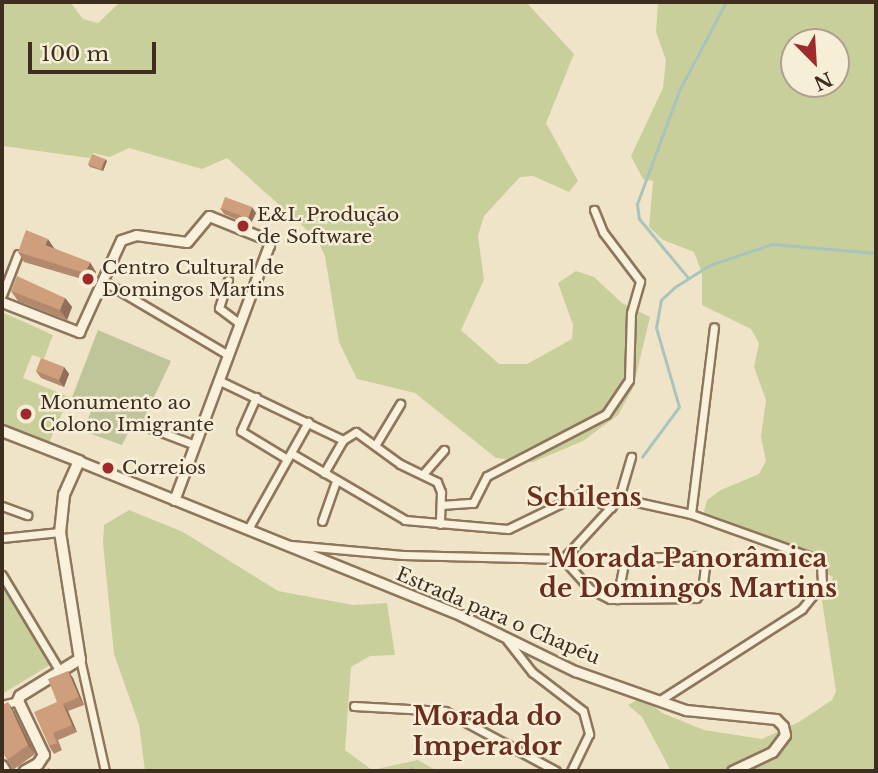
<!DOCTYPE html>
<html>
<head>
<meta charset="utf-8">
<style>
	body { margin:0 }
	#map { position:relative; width:878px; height:773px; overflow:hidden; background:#f0e4c8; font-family:"Libre Baskerville",serif }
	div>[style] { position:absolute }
	.green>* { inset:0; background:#c9cf9b }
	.cemetery>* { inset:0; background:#bfc49a }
	.stream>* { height:2.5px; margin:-1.25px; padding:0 1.25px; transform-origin:1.25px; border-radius:1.25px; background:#a9c4bc }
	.roads { filter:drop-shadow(2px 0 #8d765c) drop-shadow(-2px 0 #8d765c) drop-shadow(0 2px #8d765c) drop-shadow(0 -2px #8d765c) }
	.minor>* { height:7px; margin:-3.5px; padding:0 3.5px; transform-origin:3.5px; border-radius:3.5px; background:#faf1dc }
	.tertiary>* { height:9px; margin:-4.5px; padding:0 4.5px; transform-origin:4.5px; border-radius:4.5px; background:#faf1dc }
	.secondary>* { height:10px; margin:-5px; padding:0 5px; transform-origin:5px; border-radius:5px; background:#faf1dc }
	.wall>* { inset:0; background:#b2896c }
	.shaded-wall>* { inset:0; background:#916f58 }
	.building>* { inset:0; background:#cf9f7d; transform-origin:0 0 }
	.dots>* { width:19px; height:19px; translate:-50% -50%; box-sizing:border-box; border:4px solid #f7eed8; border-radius:50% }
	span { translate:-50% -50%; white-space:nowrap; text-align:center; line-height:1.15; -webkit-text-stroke:5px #f7eed8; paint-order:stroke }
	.poi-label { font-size:19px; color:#3d2e20 }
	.left { translate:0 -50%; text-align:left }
	.street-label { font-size:19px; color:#3d2e20 }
	.district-label { font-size:26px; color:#6b2e1e; font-weight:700 }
	.frame { position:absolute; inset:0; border:4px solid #3d2e20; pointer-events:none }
	.north { position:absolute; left:780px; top:28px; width:70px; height:70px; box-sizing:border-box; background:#f7eed8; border:2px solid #ada18e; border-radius:50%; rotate:156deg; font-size:19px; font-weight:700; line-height:28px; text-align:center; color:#3d2e20 }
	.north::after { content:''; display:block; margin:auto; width:24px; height:32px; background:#9e2a2b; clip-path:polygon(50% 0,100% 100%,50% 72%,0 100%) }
	.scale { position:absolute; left:28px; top:42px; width:128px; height:32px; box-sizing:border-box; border:4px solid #3d2e20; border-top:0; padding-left:9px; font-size:21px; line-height:24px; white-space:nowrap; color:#3d2e20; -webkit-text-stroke:5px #f7eed8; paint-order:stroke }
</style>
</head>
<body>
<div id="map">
	<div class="green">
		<div style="clip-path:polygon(2px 2px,70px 2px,83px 19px,98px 23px,120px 2px,526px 2px,574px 54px,546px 123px,578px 181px,569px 192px,533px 176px,520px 177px,484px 216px,478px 236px,484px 280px,461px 330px,499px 364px,527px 364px,572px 339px,573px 325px,558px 283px,576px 271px,594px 277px,622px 303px,650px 317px,633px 388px,618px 415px,583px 441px,533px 462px,496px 458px,415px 393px,357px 379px,339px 342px,325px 256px,317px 239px,227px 158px,202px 169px,129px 148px,110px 157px,93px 153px,89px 158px,3px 146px)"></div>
		<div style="clip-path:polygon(evenodd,658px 2px,876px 2px,876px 771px,671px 771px,642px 717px,628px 705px,643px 697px,662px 713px,704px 730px,762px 739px,799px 722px,832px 700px,836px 691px,822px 601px,833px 577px,759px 539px,714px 527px,704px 512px,707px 500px,721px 490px,759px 474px,766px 461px,761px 437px,766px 400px,754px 367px,759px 343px,751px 329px,702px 305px,702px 273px,694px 252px,663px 240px,649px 227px,653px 181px,643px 179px,631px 156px,663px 88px,666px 60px,656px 32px,658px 2px,794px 42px,836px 42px,836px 84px,794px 84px,794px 42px)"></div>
		<div style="clip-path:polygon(4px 313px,53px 335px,44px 359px,32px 355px,23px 378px,69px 397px,48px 445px,2px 426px)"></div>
		<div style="clip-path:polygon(129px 510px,183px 532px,278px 591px,353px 605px,387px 603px,395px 655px,370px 656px,351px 667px,345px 750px,372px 770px,418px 760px,437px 771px,145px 771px,139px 725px,114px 654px,103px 543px,104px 525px)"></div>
		<div style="clip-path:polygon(2px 582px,50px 665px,2px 694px)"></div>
	</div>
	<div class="cemetery">
		<div style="clip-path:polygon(98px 330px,171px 361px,144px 418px,130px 429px,122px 445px,83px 431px,92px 409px,71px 400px)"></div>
	</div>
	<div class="stream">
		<div style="left:688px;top:278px;width:77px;rotate:-129.7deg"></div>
		<div style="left:639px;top:219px;width:15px;rotate:-98deg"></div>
		<div style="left:637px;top:204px;width:121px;rotate:-69.6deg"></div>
		<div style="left:679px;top:91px;width:101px;rotate:-62.2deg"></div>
		<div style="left:642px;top:457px;width:62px;rotate:-53.5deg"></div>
		<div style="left:679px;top:407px;width:82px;rotate:-106.2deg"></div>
		<div style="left:656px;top:328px;width:28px;rotate:-80deg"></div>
		<div style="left:661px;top:300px;width:19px;rotate:-43deg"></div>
		<div style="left:675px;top:287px;width:41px;rotate:-32.2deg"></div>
		<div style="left:710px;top:265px;width:65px;rotate:-18.7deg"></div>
		<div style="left:772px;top:244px;width:104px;rotate:4.9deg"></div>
		<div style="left:411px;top:771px;width:3px;rotate:-90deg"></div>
	</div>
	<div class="roads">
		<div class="minor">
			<div style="left:228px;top:280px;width:29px;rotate:108deg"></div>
			<div style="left:219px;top:308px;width:25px;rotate:37deg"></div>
			<div style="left:103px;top:281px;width:145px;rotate:30.6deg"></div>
			<div style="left:2px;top:295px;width:44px;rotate:-68.7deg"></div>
			<div style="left:218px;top:380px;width:139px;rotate:25.6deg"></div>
			<div style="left:256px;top:397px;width:37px;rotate:114deg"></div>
			<div style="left:241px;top:431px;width:54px;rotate:31.3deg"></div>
			<div style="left:140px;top:424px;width:59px;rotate:20.9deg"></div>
			<div style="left:376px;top:444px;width:47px;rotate:-59deg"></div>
			<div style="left:291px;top:453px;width:132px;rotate:30.4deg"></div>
			<div style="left:405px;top:520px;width:103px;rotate:5deg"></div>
			<div style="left:508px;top:529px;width:80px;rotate:-25.9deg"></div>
			<div style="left:580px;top:494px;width:34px;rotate:23deg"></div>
			<div style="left:324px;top:473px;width:38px;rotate:-60deg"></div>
			<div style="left:343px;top:440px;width:15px;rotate:-32deg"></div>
			<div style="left:356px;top:432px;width:54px;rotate:36deg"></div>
			<div style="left:400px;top:464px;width:41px;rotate:25.9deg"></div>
			<div style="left:437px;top:482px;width:11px;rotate:68deg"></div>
			<div style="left:441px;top:492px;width:32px;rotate:92deg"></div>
			<div style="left:423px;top:474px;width:32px;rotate:-49deg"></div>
			<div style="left:619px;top:498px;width:43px;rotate:-73.7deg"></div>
			<div style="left:441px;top:505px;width:32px;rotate:-4deg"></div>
			<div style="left:473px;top:503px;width:30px;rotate:-63deg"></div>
			<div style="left:487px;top:476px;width:134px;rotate:-27.5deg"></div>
			<div style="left:606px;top:414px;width:41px;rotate:-55.9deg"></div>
			<div style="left:629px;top:380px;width:67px;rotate:-88.3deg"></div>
			<div style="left:631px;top:313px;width:33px;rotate:-74deg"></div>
			<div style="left:640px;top:281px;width:61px;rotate:-127.1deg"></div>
			<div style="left:603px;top:232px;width:24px;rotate:-112deg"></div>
			<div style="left:2px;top:506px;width:27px;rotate:20deg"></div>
			<div style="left:691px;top:514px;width:188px;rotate:-83deg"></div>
			<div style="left:322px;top:521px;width:42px;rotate:-70.7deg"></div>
			<div style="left:248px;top:529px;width:123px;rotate:-60.7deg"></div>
			<div style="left:2px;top:538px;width:58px;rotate:-5.9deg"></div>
			<div style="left:291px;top:545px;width:112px;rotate:5.1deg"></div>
			<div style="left:403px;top:555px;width:160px;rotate:1.4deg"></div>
			<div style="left:563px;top:559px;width:83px;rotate:-47.4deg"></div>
			<div style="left:619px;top:498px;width:74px;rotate:12.5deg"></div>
			<div style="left:691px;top:514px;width:124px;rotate:19.7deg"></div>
			<div style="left:808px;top:556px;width:15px;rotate:32deg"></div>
			<div style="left:821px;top:564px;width:20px;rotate:87deg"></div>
			<div style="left:822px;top:584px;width:32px;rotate:129deg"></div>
			<div style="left:802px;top:609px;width:169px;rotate:147.3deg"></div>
			<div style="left:563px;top:559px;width:40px;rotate:48deg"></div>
			<div style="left:590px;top:589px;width:22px;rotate:27deg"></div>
			<div style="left:610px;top:599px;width:86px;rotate:-0.7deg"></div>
			<div style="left:696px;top:598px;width:9px;rotate:-49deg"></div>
			<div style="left:702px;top:591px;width:31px;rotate:-83deg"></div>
			<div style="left:706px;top:560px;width:11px;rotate:-158deg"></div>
			<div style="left:696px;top:556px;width:65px;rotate:178.2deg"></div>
			<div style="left:631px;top:558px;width:9px;rotate:144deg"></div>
			<div style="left:624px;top:563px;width:37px;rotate:101deg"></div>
			<div style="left:2px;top:575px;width:111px;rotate:59deg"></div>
			<div style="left:507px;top:640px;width:41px;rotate:52deg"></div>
			<div style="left:532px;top:672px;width:64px;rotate:37.4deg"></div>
			<div style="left:583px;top:711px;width:24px;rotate:75deg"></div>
			<div style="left:589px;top:734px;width:41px;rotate:115.9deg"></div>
			<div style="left:80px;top:659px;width:115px;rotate:77.4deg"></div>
			<div style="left:2px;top:705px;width:16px;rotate:-14deg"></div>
			<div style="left:354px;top:706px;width:91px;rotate:3.1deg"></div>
			<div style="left:445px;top:711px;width:126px;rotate:28.4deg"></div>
		</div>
		<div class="tertiary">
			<div style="left:2px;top:302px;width:83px;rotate:21.3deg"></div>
			<div style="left:79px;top:332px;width:101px;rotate:-65.5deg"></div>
			<div style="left:121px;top:240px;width:16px;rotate:-18deg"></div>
			<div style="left:136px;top:235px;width:51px;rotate:7.8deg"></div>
			<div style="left:187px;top:242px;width:34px;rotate:-50deg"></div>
			<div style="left:209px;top:216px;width:61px;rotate:22deg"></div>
			<div style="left:266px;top:239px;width:7px;rotate:63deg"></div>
			<div style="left:269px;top:245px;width:272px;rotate:110.4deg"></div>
			<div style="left:79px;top:461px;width:413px;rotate:22deg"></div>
			<div style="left:462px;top:616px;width:126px;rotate:26deg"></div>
			<div style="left:575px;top:671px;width:118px;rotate:19.4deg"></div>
			<div style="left:686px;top:710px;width:90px;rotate:5.7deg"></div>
			<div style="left:776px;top:719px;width:10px;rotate:45deg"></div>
			<div style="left:783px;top:726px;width:9px;rotate:77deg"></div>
			<div style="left:785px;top:735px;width:21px;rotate:127deg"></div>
			<div style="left:772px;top:752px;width:44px;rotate:154.6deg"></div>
		</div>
		<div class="secondary">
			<div style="left:2px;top:431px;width:83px;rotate:21.3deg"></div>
			<div style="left:79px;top:461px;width:37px;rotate:114deg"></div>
			<div style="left:64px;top:495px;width:37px;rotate:96deg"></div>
			<div style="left:60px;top:532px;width:129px;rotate:81.1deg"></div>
			<div style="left:80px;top:659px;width:70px;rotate:148.3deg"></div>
			<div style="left:20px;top:696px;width:5px;rotate:112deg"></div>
			<div style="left:18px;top:701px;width:60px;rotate:64.3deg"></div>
			<div style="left:44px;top:755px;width:11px;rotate:124deg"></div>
			<div style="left:38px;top:764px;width:15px;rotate:152deg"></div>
			<div style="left:2px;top:766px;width:6px;rotate:59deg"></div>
		</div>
	</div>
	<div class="wall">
		<div style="clip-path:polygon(107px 161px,103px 171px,90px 167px,88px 164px)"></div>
		<div style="clip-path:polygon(220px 208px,256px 213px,250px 225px,224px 214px)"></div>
		<div style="clip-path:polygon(54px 248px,96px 272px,92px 282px,24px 262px,18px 252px)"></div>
		<div style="clip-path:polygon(11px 291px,65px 298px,72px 307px,67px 320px,18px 301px)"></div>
		<div style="clip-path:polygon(64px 367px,69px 374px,64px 387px,41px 378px,36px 371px)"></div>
		<div style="clip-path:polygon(68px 671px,73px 678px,84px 705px,68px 711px,77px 732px,58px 740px,62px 750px,54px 754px,49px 746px,57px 702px)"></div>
		<div style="clip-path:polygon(14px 711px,35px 754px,13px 770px,7px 760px)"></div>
	</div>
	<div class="shaded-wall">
		<div style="clip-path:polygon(105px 159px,107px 161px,103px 171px,102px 169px)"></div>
		<div style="clip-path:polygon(252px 207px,256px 213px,250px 225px,246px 219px)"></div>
		<div style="clip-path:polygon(48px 239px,54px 248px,52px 254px,45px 245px)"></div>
		<div style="clip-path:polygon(90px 262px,96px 272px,92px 282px,85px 273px)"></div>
		<div style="clip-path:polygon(65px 298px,72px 307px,67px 320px,60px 310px)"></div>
		<div style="clip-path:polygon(64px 367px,69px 374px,64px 387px,59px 380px)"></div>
		<div style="clip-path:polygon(68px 671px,73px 678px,84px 705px,79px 697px)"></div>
		<div style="clip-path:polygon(8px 702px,14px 711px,35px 754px,28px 745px)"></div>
		<div style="clip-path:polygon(63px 704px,68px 711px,77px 732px,72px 725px)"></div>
	</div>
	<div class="building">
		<div style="left:92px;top:154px;width:14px;height:11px;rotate:21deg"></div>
		<div style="left:225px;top:197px;width:29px;height:12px;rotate:20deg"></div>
		<div style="clip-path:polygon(26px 230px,48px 239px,45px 245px,90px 262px,85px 273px,18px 252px)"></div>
		<div style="clip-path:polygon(17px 276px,65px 298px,60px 310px,11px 291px)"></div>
		<div style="left:41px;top:358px;width:25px;height:14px;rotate:21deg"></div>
		<div style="clip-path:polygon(68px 671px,79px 697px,63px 704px,72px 725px,53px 733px,57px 743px,49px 746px,34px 712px,57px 702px,48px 679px)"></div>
		<div style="clip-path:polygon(8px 702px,28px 745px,7px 760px,2px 751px,2px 705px)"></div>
		<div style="clip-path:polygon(49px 768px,51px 771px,42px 771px)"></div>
	</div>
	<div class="dots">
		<div style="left:243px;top:226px;background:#9e2a2b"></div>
		<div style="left:88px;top:279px;background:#9e2a2b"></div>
		<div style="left:26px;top:414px;background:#9e2a2b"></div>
		<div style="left:108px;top:468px;background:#9e2a2b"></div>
	</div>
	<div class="poi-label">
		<span class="left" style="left:257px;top:226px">E&amp;L Produção<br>de Software</span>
		<span class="left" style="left:102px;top:279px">Centro Cultural de<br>Domingos Martins</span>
		<span class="left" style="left:40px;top:414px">Monumento ao<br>Colono Imigrante</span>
		<span class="left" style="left:122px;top:468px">Correios</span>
	</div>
	<div class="street-label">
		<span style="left:498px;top:616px;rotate:23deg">Estrada para o Chapéu</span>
	</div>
	<div class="district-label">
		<span style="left:584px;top:498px">Schilens</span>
		<span style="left:688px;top:574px">Morada Panorâmica<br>de Domingos Martins</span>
		<span style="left:487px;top:732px">Morada do<br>Imperador</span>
	</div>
	<div class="frame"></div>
	<div class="north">N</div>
	<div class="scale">100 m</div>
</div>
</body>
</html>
